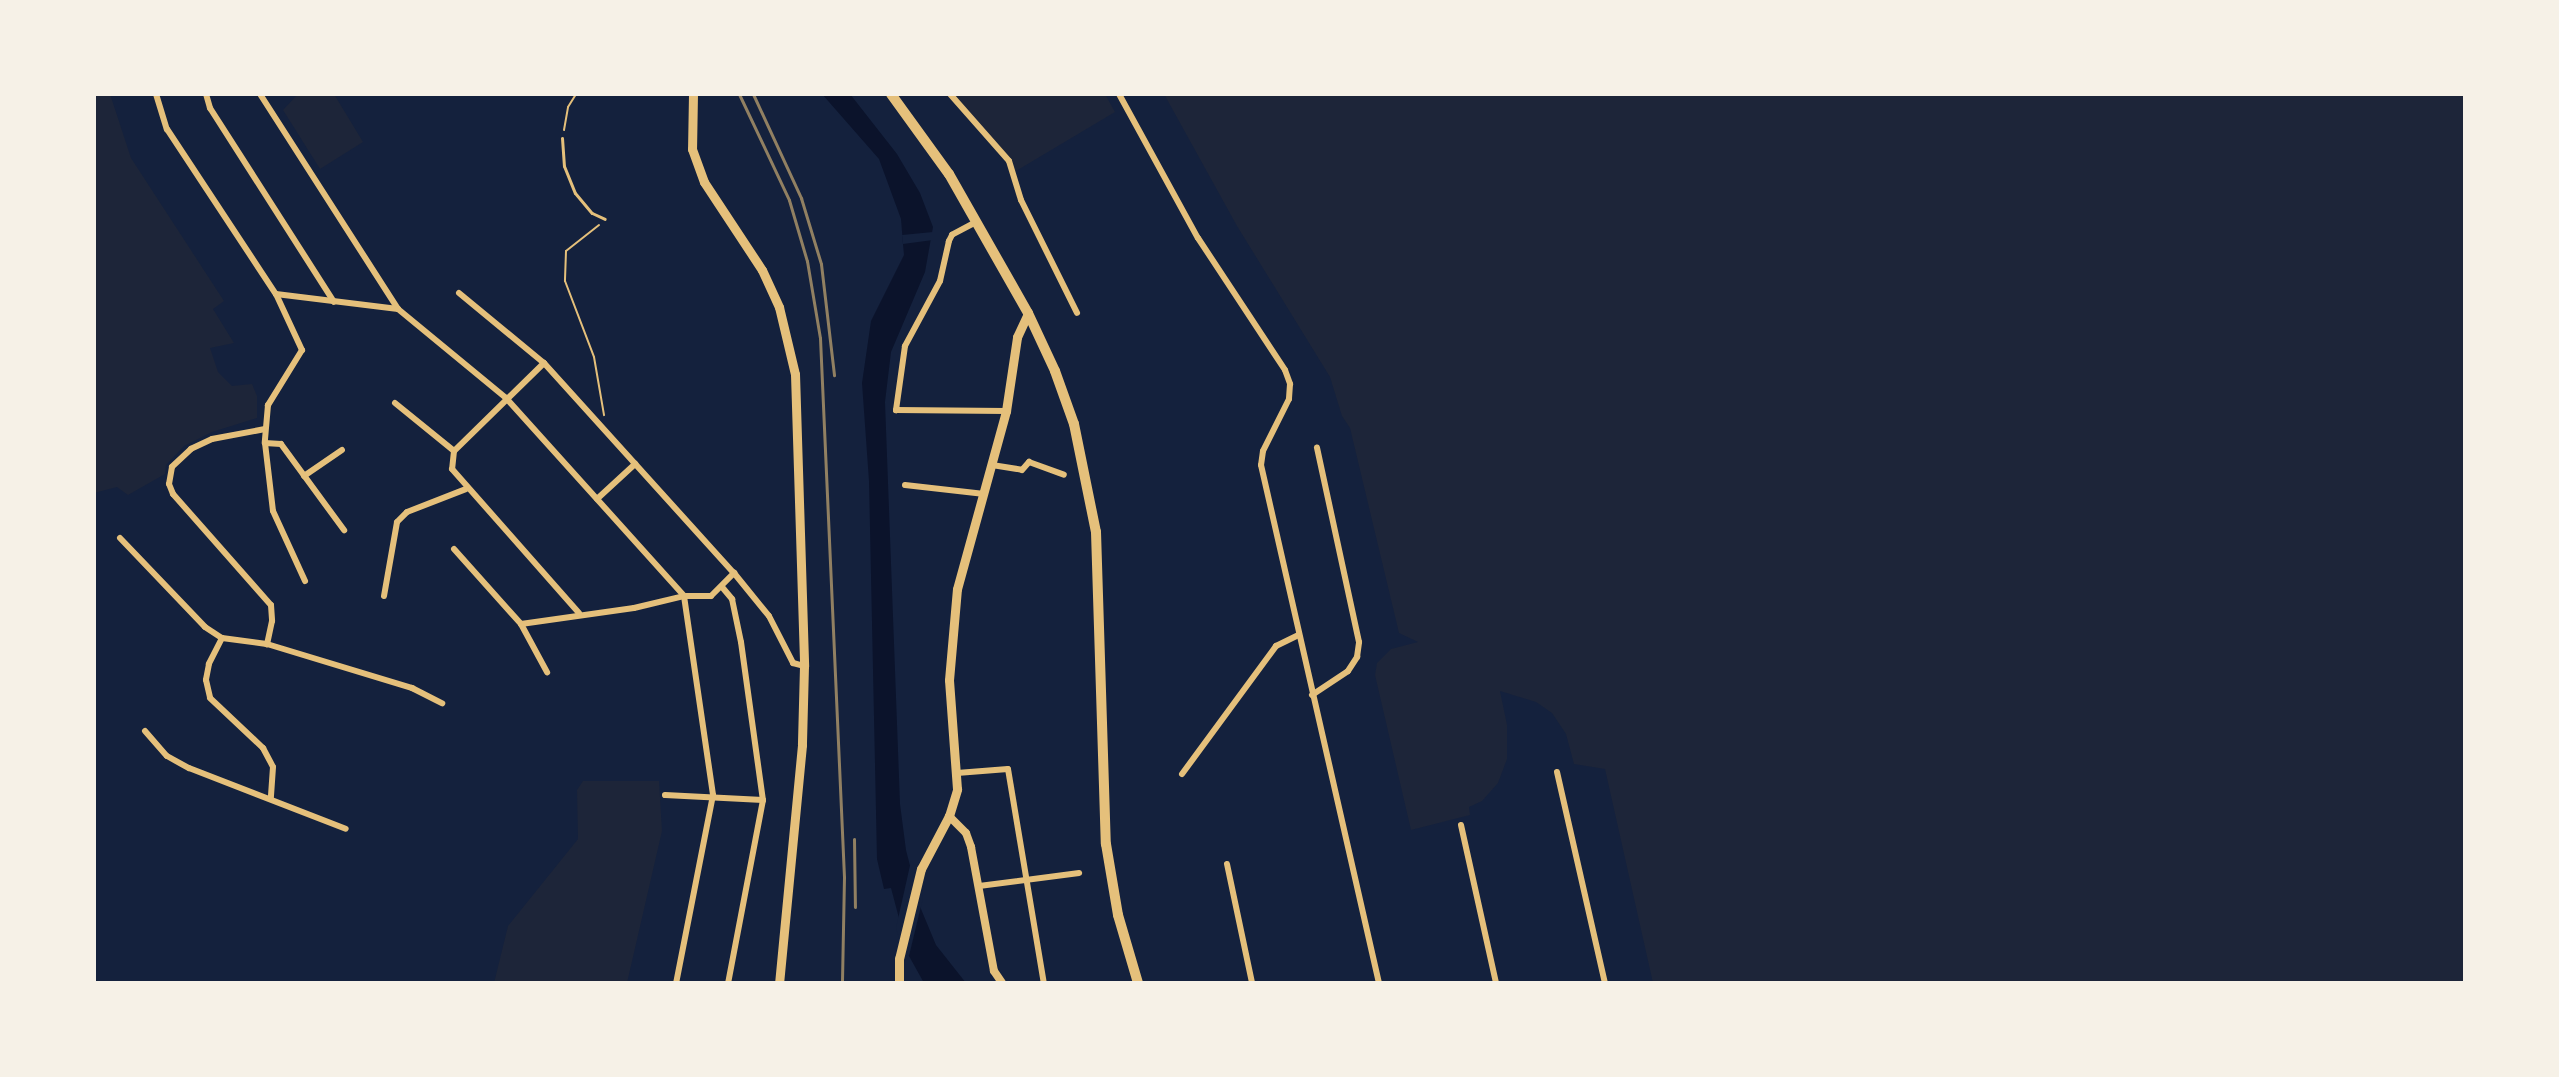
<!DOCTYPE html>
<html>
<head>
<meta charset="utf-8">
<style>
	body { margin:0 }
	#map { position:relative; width:2559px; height:1077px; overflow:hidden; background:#14213d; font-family:"Varela Round",sans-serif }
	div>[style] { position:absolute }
	.green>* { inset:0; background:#1d2539 }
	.water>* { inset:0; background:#0b132b }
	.pier>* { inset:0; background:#14213d }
	.path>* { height:2px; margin:-1px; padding:0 1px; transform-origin:1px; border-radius:1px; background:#e5c07b }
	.service>* { height:3px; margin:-1.5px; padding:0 1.5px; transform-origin:1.5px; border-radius:1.5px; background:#e5c07b }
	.minor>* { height:6px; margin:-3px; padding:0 3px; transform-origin:3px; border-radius:3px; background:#e5c07b }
	.tertiary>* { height:8px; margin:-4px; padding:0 4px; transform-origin:4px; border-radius:4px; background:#e5c07b }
	.secondary>* { height:9px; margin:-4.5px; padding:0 4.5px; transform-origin:4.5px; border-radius:4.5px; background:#e5c07b }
	.primary>* { height:10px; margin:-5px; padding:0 5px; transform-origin:5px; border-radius:5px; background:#e5c07b }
	.rail>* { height:3px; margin:-1.5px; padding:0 1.5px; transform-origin:1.5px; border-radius:1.5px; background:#918062 }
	span { translate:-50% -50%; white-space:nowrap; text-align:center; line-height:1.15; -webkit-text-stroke:8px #f6f1e7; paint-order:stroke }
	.frame { position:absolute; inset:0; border:96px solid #f6f1e7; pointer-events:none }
</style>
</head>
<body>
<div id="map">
	<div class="green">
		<div style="clip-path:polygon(94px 94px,110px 94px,131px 158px,224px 301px,213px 309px,234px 343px,210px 348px,218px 372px,232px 386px,252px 384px,257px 396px,257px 418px,212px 432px,184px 446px,166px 465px,165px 474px,128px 495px,117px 487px,94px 493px)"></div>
		<div style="clip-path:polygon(298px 94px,334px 94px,363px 142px,320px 169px,283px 110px)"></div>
		<div style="clip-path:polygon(950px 94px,1105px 94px,1115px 112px,1011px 174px,1009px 161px)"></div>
		<div style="clip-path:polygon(1164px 94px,2465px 94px,2465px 983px,1653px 983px,1605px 769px,1574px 764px,1566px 734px,1552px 713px,1536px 702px,1500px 691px,1507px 725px,1507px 759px,1498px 783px,1482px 801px,1469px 807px,1470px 815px,1411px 830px,1375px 675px,1377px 663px,1391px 649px,1418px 642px,1399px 633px,1350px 428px,1342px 416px,1330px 377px,1237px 226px)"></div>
		<div style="clip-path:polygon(583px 781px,659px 781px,662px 831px,627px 983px,494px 983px,508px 926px,578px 839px,577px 790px)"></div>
	</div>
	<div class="water">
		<div style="clip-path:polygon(822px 94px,850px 94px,897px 154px,920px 193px,933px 227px,925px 272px,891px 352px,885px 402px,900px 804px,906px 850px,921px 909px,936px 945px,966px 983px,924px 983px,909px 956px,891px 888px,884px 889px,877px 859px,869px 481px,862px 383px,871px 321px,904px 255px,903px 244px,901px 219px,879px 159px)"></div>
	</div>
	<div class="pier">
		<div style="clip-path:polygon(933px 232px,933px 240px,903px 244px,902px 235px)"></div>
		<div style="clip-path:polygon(911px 861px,916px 866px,923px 898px,909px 956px,902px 948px,896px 928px)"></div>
	</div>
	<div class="path">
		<div style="left:564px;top:130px;width:23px;rotate:-80deg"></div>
		<div style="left:568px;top:107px;width:15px;rotate:-58deg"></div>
		<div style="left:599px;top:225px;width:42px;rotate:141.8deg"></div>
		<div style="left:566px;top:251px;width:30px;rotate:92deg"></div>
		<div style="left:565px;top:281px;width:81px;rotate:69.1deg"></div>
		<div style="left:594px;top:357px;width:59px;rotate:80.2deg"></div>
	</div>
	<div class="service">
		<div style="left:562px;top:138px;width:28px;rotate:86deg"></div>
		<div style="left:564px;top:166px;width:29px;rotate:68deg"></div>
		<div style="left:575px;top:193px;width:26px;rotate:50deg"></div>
		<div style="left:592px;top:213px;width:14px;rotate:25deg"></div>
	</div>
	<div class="minor">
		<div style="left:156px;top:94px;width:37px;rotate:73deg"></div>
		<div style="left:167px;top:129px;width:198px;rotate:56.6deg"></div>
		<div style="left:276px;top:294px;width:62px;rotate:65.1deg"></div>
		<div style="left:302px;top:350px;width:65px;rotate:121.7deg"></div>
		<div style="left:268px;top:405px;width:38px;rotate:95deg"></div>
		<div style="left:265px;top:443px;width:16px;rotate:4deg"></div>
		<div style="left:281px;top:444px;width:107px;rotate:53.8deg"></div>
		<div style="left:206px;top:94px;width:15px;rotate:74deg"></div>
		<div style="left:210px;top:108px;width:230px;rotate:57.4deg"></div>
		<div style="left:260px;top:94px;width:255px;rotate:57.3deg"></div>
		<div style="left:398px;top:309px;width:140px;rotate:39.5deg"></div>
		<div style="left:506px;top:398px;width:266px;rotate:48deg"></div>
		<div style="left:684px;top:596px;width:201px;rotate:81.7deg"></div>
		<div style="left:713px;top:795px;width:192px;rotate:101.1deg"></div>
		<div style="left:950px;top:94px;width:89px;rotate:48.6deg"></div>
		<div style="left:1009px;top:161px;width:41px;rotate:72.9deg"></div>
		<div style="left:1021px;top:200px;width:126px;rotate:63.6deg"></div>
		<div style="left:1119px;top:94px;width:164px;rotate:61.3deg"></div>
		<div style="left:1198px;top:238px;width:158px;rotate:56.6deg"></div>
		<div style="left:1285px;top:370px;width:15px;rotate:70deg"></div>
		<div style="left:1290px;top:384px;width:15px;rotate:94deg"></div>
		<div style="left:1289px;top:399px;width:58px;rotate:116.6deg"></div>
		<div style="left:1263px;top:451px;width:14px;rotate:98deg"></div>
		<div style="left:1261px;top:465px;width:531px;rotate:77.17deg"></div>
		<div style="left:976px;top:222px;width:27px;rotate:152deg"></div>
		<div style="left:952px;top:235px;width:7px;rotate:117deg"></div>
		<div style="left:949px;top:241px;width:41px;rotate:102.7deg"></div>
		<div style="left:940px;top:281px;width:74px;rotate:118.3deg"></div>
		<div style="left:905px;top:346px;width:65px;rotate:98deg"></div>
		<div style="left:896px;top:410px;width:110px;rotate:0.5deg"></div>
		<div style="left:459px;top:293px;width:110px;rotate:39.5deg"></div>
		<div style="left:544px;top:363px;width:283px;rotate:47.9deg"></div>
		<div style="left:734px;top:573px;width:55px;rotate:50.9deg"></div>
		<div style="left:769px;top:616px;width:53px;rotate:62.9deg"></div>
		<div style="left:793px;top:663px;width:11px;rotate:15deg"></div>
		<div style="left:276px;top:294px;width:123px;rotate:7deg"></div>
		<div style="left:544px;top:363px;width:126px;rotate:135.6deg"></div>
		<div style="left:454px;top:451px;width:18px;rotate:96deg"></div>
		<div style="left:452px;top:469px;width:192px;rotate:48.6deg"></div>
		<div style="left:395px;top:403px;width:76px;rotate:39.1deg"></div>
		<div style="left:265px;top:429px;width:54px;rotate:169.3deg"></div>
		<div style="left:212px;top:439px;width:23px;rotate:155deg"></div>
		<div style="left:191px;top:449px;width:26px;rotate:137deg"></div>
		<div style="left:172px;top:467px;width:17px;rotate:100deg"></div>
		<div style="left:169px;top:484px;width:11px;rotate:68deg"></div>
		<div style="left:173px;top:494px;width:148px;rotate:48.6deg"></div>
		<div style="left:271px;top:605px;width:16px;rotate:86deg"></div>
		<div style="left:272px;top:621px;width:24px;rotate:102deg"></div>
		<div style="left:265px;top:443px;width:68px;rotate:83.3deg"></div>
		<div style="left:273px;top:511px;width:77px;rotate:65.4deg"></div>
		<div style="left:992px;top:465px;width:30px;rotate:9deg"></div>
		<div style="left:1022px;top:470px;width:11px;rotate:-49deg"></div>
		<div style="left:1029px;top:462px;width:37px;rotate:20deg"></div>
		<div style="left:304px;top:476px;width:46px;rotate:-34.4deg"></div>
		<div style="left:905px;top:485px;width:80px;rotate:6.5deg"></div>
		<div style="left:597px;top:499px;width:52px;rotate:-42.6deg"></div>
		<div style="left:120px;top:538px;width:123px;rotate:46.3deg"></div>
		<div style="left:205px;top:627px;width:20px;rotate:33deg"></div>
		<div style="left:222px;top:638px;width:45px;rotate:7.6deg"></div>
		<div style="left:267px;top:644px;width:152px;rotate:16.9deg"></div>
		<div style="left:412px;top:688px;width:34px;rotate:27deg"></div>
		<div style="left:454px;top:549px;width:101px;rotate:48.2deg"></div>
		<div style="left:521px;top:624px;width:55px;rotate:61.6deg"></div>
		<div style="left:722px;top:587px;width:16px;rotate:50deg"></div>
		<div style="left:732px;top:599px;width:44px;rotate:78.2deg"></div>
		<div style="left:741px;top:642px;width:160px;rotate:82.1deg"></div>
		<div style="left:763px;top:800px;width:186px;rotate:100.8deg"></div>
		<div style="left:384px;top:596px;width:75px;rotate:-80deg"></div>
		<div style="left:397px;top:522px;width:14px;rotate:-45deg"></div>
		<div style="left:407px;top:512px;width:63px;rotate:-21.3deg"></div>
		<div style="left:521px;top:624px;width:114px;rotate:-8.1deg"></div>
		<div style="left:634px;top:608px;width:51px;rotate:-13.5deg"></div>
		<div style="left:684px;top:596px;width:27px"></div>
		<div style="left:711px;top:596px;width:33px;rotate:-45deg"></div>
		<div style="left:222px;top:638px;width:29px;rotate:117deg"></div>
		<div style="left:209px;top:664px;width:16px;rotate:101deg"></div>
		<div style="left:206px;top:680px;width:18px;rotate:77deg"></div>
		<div style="left:210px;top:698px;width:73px;rotate:43.3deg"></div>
		<div style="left:263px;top:748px;width:21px;rotate:62deg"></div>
		<div style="left:273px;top:767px;width:32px;rotate:94deg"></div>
		<div style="left:1312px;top:695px;width:43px;rotate:-33.7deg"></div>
		<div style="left:1348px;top:671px;width:17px;rotate:-57deg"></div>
		<div style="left:1357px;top:657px;width:15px;rotate:-82deg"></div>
		<div style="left:1359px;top:642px;width:199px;rotate:-102.2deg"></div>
		<div style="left:145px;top:731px;width:33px;rotate:49deg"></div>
		<div style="left:167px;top:756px;width:25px;rotate:29deg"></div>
		<div style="left:189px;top:768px;width:168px;rotate:21.2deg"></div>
		<div style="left:1557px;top:772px;width:216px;rotate:77.2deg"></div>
		<div style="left:957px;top:773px;width:51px;rotate:-4.5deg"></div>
		<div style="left:1008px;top:769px;width:217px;rotate:80.5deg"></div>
		<div style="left:1182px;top:774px;width:159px;rotate:-53.7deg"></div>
		<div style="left:1276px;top:646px;width:25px;rotate:-26deg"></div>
		<div style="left:665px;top:795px;width:98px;rotate:2.9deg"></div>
		<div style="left:1461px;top:825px;width:162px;rotate:77.5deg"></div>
		<div style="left:1227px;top:864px;width:122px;rotate:78.1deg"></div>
		<div style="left:979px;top:886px;width:101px;rotate:-7.4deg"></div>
	</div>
	<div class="tertiary">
		<div style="left:949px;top:816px;width:24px;rotate:45deg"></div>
		<div style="left:966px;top:833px;width:15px;rotate:70deg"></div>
		<div style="left:971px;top:847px;width:126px;rotate:79.5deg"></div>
		<div style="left:994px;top:971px;width:14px;rotate:56deg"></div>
	</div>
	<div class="secondary">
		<div style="left:693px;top:94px;width:55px;rotate:91deg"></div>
		<div style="left:692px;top:149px;width:35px;rotate:70deg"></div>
		<div style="left:704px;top:182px;width:105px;rotate:56.6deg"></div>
		<div style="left:762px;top:270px;width:41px;rotate:65.3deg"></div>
		<div style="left:779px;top:307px;width:69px;rotate:76.6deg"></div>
		<div style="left:795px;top:374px;width:292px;rotate:88.2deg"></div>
		<div style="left:804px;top:666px;width:79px;rotate:91.5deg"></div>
		<div style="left:802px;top:745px;width:239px;rotate:95.5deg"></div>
		<div style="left:899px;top:983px;width:24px;rotate:-90deg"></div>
		<div style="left:899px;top:959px;width:93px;rotate:-76.3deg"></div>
		<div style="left:921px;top:869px;width:60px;rotate:-62.2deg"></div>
		<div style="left:949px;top:816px;width:28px;rotate:-73deg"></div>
		<div style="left:957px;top:789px;width:109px;rotate:-94.2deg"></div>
		<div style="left:949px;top:680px;width:91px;rotate:-85deg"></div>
		<div style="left:957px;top:589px;width:185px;rotate:-74.6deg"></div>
		<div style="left:1006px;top:411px;width:75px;rotate:-81.5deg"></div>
		<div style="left:1017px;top:337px;width:26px;rotate:-65deg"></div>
	</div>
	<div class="primary">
		<div style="left:891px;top:94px;width:99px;rotate:54.1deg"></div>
		<div style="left:949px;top:174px;width:160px;rotate:60.4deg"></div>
		<div style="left:1028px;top:313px;width:64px;rotate:65deg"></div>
		<div style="left:1055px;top:371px;width:56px;rotate:70.3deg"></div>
		<div style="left:1074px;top:424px;width:110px;rotate:78.5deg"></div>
		<div style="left:1096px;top:532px;width:312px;rotate:88.2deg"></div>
		<div style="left:1106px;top:844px;width:72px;rotate:80.4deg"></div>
		<div style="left:1118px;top:915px;width:71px;rotate:73.6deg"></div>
	</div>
	<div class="rail">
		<div style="left:739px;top:94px;width:117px;rotate:64.7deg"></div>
		<div style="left:789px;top:200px;width:64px;rotate:73.6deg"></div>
		<div style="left:807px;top:261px;width:78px;rotate:80.4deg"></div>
		<div style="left:820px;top:338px;width:540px;rotate:87.45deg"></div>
		<div style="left:844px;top:877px;width:106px;rotate:91.1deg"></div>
		<div style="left:753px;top:94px;width:115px;rotate:65.2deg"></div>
		<div style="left:801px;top:198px;width:69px;rotate:73.1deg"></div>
		<div style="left:821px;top:264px;width:112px;rotate:83.3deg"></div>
		<div style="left:854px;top:839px;width:68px;rotate:89.2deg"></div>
	</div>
	<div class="frame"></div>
</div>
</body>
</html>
